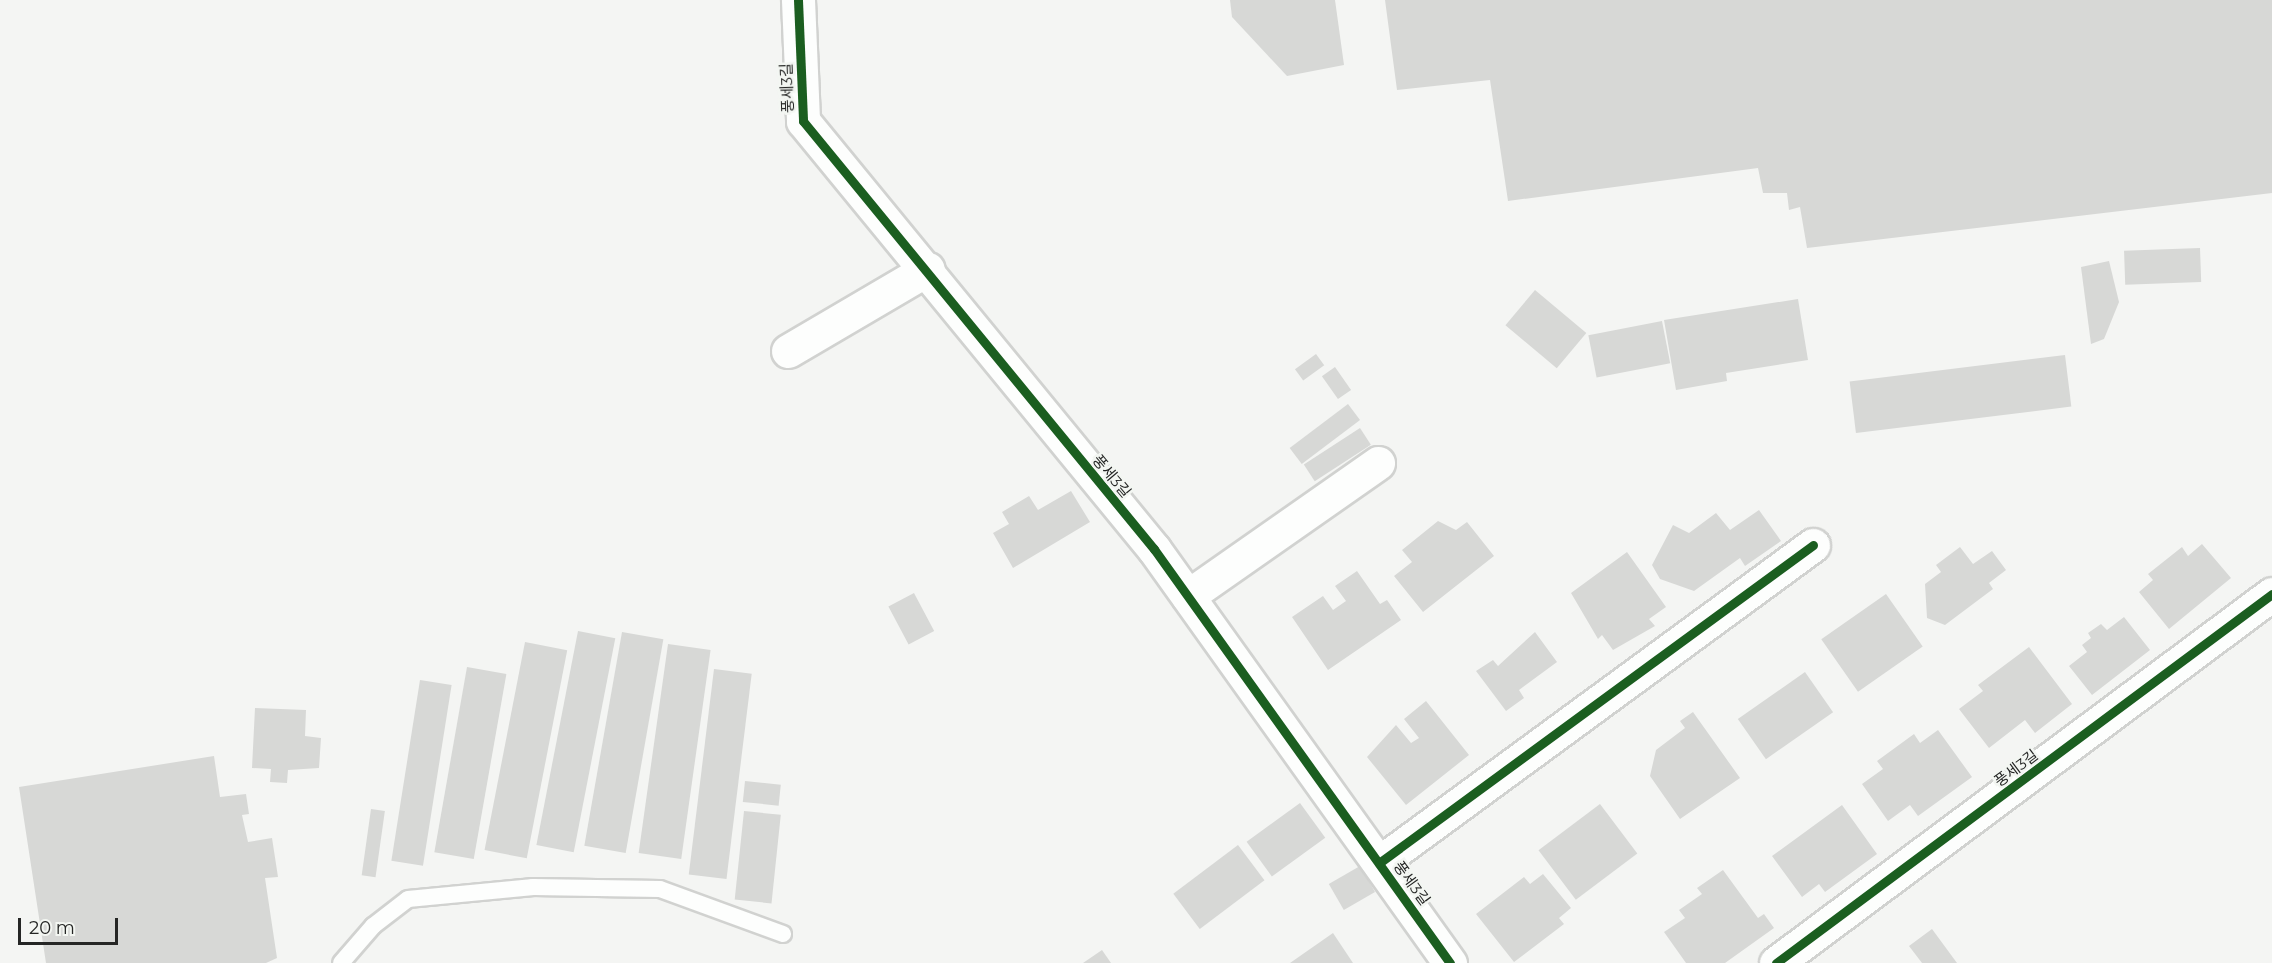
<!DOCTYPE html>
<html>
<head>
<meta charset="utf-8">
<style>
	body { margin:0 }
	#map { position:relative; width:2272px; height:963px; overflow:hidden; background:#f4f5f3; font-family:Montserrat,"Noto Sans KR",sans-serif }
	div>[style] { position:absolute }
	.building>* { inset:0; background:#d7d8d6; transform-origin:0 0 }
	.roads { filter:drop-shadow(2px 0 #d1d2d0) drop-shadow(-2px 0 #d1d2d0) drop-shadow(0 2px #d1d2d0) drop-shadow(0 -2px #d1d2d0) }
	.lane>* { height:16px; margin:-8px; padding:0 8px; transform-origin:8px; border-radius:8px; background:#fdfefd }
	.street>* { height:33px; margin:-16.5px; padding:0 16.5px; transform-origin:16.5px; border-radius:16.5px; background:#fdfefd }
	.cycleway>* { height:9px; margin:-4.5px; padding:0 4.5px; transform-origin:4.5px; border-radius:4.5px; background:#1b5e20 }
	span { translate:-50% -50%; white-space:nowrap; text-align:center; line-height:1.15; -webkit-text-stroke:5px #f3f6f2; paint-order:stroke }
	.street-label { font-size:15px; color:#252625 }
	.scale { position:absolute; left:18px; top:918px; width:100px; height:27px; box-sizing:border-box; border:3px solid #252625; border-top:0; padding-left:8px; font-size:18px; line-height:21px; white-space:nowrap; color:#252625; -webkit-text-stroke:4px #f3f6f2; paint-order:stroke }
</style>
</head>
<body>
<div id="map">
	<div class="building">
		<div style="clip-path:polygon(1230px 0,1335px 0,1344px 65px,1287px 76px,1232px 17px)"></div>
		<div style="clip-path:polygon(1385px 0,2272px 0,2272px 193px,1807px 248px,1800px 207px,1789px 210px,1787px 193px,1763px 193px,1758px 168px,1508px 201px,1490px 80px,1397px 90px)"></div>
		<div style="left:2200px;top:248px;width:34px;height:76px;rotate:88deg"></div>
		<div style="clip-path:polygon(2109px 261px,2119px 302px,2104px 339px,2091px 344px,2081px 267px)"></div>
		<div style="left:1535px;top:290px;width:67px;height:46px;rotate:40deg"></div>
		<div style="clip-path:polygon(1798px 299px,1808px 360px,1726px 373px,1727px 381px,1676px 390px,1664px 320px)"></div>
		<div style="left:1662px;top:321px;width:43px;height:75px;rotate:79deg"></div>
		<div style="left:1316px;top:354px;width:14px;height:26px;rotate:54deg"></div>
		<div style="left:2065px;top:355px;width:52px;height:217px;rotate:83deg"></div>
		<div style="left:1335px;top:367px;width:28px;height:16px;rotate:55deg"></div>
		<div style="left:1348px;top:404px;width:20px;height:73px;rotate:53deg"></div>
		<div style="left:1360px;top:428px;width:20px;height:67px;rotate:57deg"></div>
		<div style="clip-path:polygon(1071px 491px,1090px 522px,1013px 568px,993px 533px,1009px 524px,1002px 512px,1029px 496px,1038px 510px)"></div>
		<div style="clip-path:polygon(1759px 510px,1781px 541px,1745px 566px,1740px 558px,1694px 591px,1660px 579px,1652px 565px,1673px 525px,1689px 533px,1716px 513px,1730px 530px)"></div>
		<div style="clip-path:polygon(1438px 521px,1456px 530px,1467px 522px,1494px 556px,1423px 612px,1394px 576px,1412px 562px,1402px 550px)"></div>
		<div style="clip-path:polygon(2202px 544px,2231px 578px,2169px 629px,2139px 592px,2153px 580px,2148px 574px,2182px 547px,2188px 556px)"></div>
		<div style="clip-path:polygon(1960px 547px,1973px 564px,1992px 551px,2006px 570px,1989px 583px,1993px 589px,1945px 625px,1927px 618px,1925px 584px,1941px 572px,1936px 565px)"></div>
		<div style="clip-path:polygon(1627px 552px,1666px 607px,1649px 619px,1655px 626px,1613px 650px,1602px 635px,1598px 639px,1571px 593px)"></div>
		<div style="clip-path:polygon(1357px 571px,1380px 604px,1387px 600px,1401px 620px,1328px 670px,1292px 617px,1323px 596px,1333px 610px,1346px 601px,1335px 586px)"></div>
		<div style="left:914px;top:593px;width:43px;height:29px;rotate:62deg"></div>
		<div style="left:1886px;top:594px;width:64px;height:79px;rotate:55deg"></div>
		<div style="clip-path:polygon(2124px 617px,2150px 650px,2092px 695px,2069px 666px,2087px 652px,2082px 645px,2091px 638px,2088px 633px,2101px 624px,2107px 630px)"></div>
		<div style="left:578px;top:631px;width:38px;height:218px;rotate:11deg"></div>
		<div style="left:622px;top:632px;width:42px;height:217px;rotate:10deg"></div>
		<div style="clip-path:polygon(1535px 632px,1557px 662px,1519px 690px,1524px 698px,1506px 711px,1476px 671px,1493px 660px,1498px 666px)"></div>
		<div style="left:525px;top:642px;width:43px;height:212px;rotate:11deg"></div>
		<div style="left:668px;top:644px;width:43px;height:211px;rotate:8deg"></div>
		<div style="clip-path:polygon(2029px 647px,2072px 704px,2035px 733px,2025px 720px,1989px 748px,1959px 709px,1983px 691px,1978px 685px)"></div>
		<div style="left:467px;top:667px;width:40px;height:188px;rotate:10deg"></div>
		<div style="left:714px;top:669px;width:38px;height:207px;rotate:7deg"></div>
		<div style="left:1805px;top:672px;width:49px;height:82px;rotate:55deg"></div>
		<div style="left:420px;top:680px;width:32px;height:183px;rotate:9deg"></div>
		<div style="clip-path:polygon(1426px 701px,1469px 755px,1406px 805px,1367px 757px,1396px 725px,1411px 743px,1419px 738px,1404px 719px)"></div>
		<div style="clip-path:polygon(255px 708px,306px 710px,305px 736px,321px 738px,319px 768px,288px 770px,287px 783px,270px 782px,271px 769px,252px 768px)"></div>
		<div style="clip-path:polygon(1693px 712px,1740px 778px,1680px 819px,1650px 776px,1656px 750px,1685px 728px,1680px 721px)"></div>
		<div style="clip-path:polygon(1938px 730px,1972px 777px,1918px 816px,1910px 805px,1888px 821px,1862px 784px,1883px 769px,1877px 761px,1914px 734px,1920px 743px)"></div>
		<div style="clip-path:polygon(214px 756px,220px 797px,246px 794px,249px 814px,242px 815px,248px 842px,272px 838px,278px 877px,265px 878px,277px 958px,266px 963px,46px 963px,19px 787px)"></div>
		<div style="left:745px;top:781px;width:36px;height:21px;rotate:6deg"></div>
		<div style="left:1300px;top:803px;width:43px;height:66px;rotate:54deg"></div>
		<div style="left:1600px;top:804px;width:62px;height:77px;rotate:53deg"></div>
		<div style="clip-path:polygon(1842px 805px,1877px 854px,1825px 892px,1819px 884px,1802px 897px,1772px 856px)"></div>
		<div style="left:371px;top:809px;width:14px;height:67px;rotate:8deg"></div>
		<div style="left:744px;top:811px;width:37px;height:89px;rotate:6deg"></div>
		<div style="left:1238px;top:845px;width:44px;height:81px;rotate:53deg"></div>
		<div style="left:1360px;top:866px;width:30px;height:36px;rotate:60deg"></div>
		<div style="clip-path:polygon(1723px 870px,1758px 918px,1764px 914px,1774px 928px,1725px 963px,1686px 963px,1664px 932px,1685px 918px,1679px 910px,1702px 894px,1697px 888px)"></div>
		<div style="clip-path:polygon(1543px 874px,1571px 908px,1559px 918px,1564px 924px,1514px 962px,1476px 914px,1524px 877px,1530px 884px)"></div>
		<div style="clip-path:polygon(1932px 929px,1957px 963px,1922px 963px,1909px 946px)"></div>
		<div style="clip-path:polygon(1333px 933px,1353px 963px,1290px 963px)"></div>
		<div style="clip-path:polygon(1102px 950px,1111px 963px,1083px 963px)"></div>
	</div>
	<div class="roads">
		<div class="lane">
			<div style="left:341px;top:963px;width:49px;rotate:-49.1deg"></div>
			<div style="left:373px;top:926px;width:44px;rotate:-37.6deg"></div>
			<div style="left:408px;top:899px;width:126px;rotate:-5.5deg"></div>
			<div style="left:533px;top:887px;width:127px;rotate:0.9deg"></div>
			<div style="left:660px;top:889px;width:131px;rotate:20.1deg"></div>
		</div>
		<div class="street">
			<div style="left:798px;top:0;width:121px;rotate:87.6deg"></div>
			<div style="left:803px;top:121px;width:554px;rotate:50.65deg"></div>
			<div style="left:1154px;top:549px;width:509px;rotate:54.44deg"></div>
			<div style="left:788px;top:351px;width:162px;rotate:-30.4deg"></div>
			<div style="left:1188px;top:596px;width:232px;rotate:-35deg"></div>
			<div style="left:1379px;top:863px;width:538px;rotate:-36.23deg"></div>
			<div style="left:1776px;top:963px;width:618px;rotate:-36.65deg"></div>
		</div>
	</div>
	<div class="cycleway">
		<div style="left:798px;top:0;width:121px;rotate:87.6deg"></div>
		<div style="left:803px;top:121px;width:554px;rotate:50.65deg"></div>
		<div style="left:1154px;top:549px;width:509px;rotate:54.44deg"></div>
		<div style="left:1379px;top:863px;width:538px;rotate:-36.23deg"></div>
		<div style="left:1776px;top:963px;width:618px;rotate:-36.65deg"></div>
	</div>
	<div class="street-label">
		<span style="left:787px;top:88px;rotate:-92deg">풍세3길</span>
		<span style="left:1112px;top:476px;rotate:50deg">풍세3길</span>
		<span style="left:2016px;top:768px;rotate:-37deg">풍세3길</span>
		<span style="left:1412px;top:883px;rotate:54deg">풍세3길</span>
	</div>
	<div class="scale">20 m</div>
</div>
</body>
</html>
